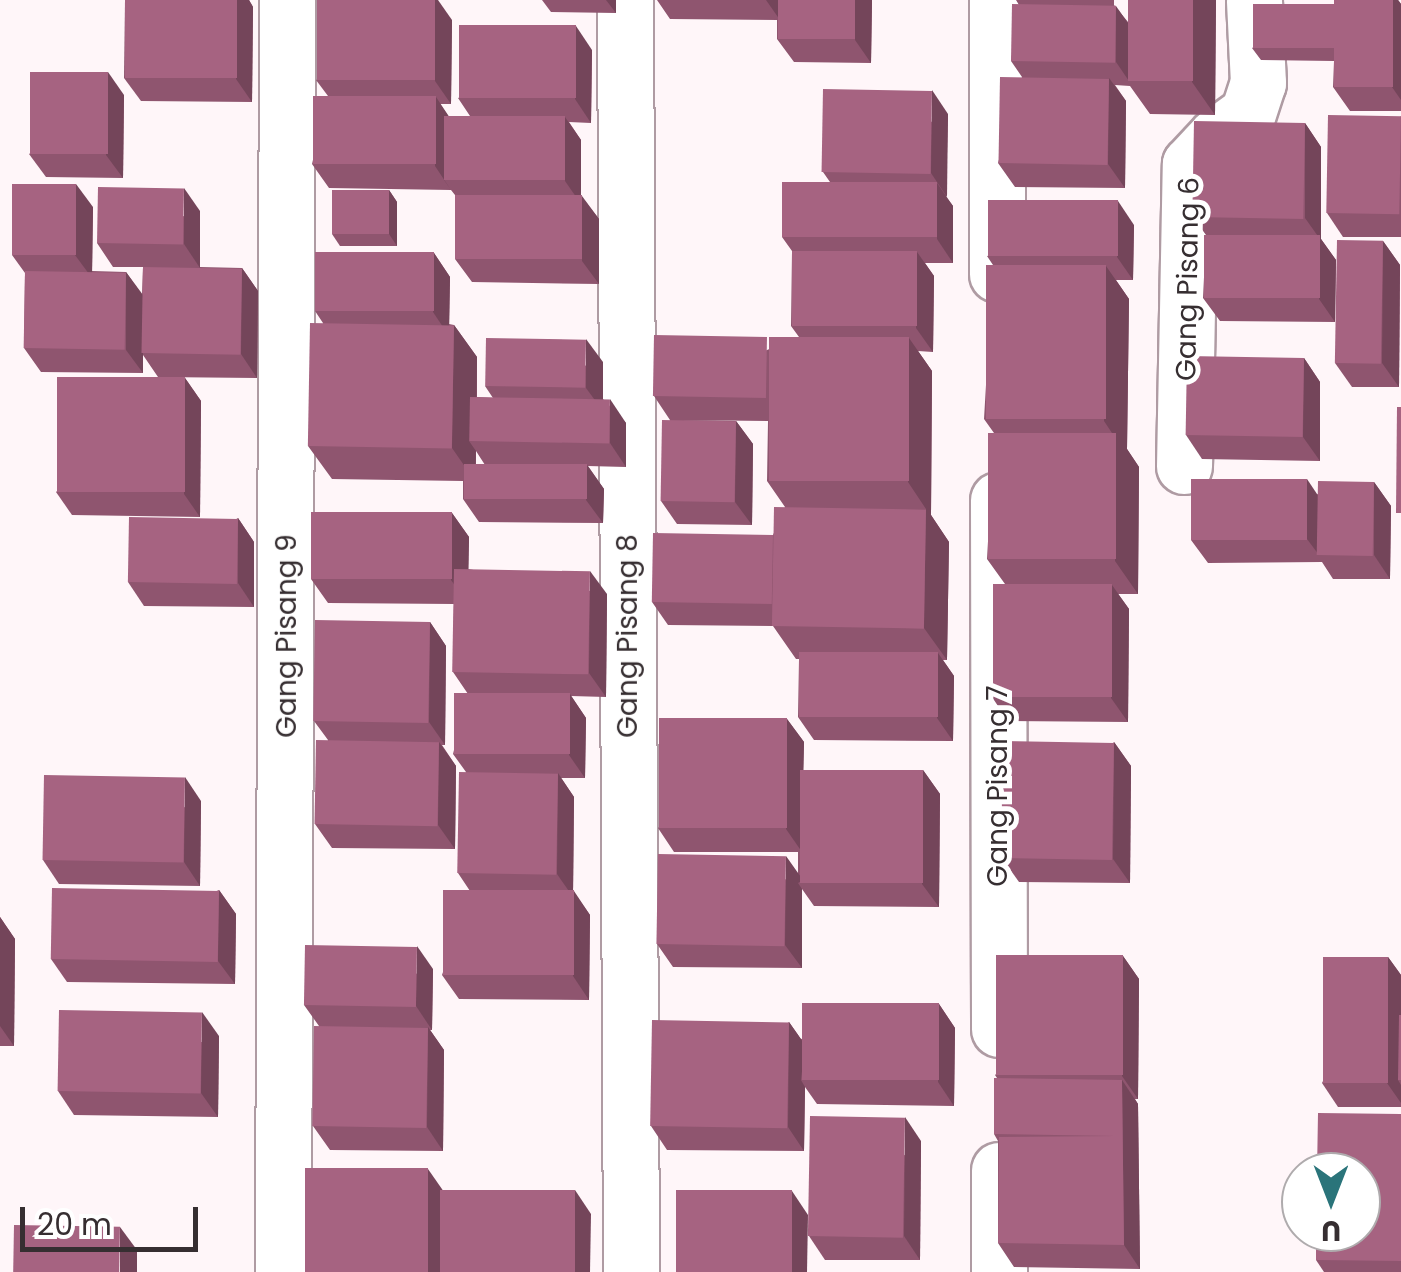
<!DOCTYPE html>
<html>
<head>
<meta charset="utf-8">
<style>
	body { margin:0 }
	#map { position:relative; width:1401px; height:1272px; overflow:hidden; background:#fff6f9; font-family:Poppins,sans-serif }
	div>[style] { position:absolute }
	.roads { filter:drop-shadow(2px 0 #af9ba3) drop-shadow(-2px 0 #af9ba3) drop-shadow(0 2px #af9ba3) drop-shadow(0 -2px #af9ba3) }
	.street>* { height:55px; margin:-27.5px; padding:0 27.5px; transform-origin:27.5px; border-radius:27.5px; background:#fff }
	.wall>* { inset:0; background:#8f556f }
	.shaded-wall>* { inset:0; background:#74455a }
	.building>* { inset:0; background:#a66381; transform-origin:0 0 }
	span { translate:-50% -50%; white-space:nowrap; text-align:center; line-height:1.15; -webkit-text-stroke:10px #fff; paint-order:stroke }
	.street-label { font-size:28px; color:#362e31 }
	.north { position:absolute; left:1281px; top:1152px; width:100px; height:100px; box-sizing:border-box; background:#fff; border:2px solid #afabad; border-radius:50%; rotate:180deg; font-size:28px; font-weight:700; line-height:40px; text-align:center; color:#362e31 }
	.north::after { content:''; display:block; margin:auto; width:35px; height:45px; background:#2a747a; clip-path:polygon(50% 0,100% 100%,50% 72%,0 100%) }
	.scale { position:absolute; left:20px; top:1207px; width:178px; height:45px; box-sizing:border-box; border:5px solid #362e31; border-top:0; padding-left:12px; font-size:30px; line-height:35px; white-space:nowrap; color:#362e31; -webkit-text-stroke:8px #fff; paint-order:stroke }
</style>
</head>
<body>
<div id="map">
	<div class="roads">
		<div class="street">
			<div style="left:625px;top:0;width:1272px;rotate:89.73deg"></div>
			<div style="left:997px;top:0;width:274px;rotate:90deg"></div>
			<div style="left:1184px;top:466px;width:302px;rotate:-88.9deg"></div>
			<div style="left:1190px;top:164px;width:38px;rotate:-47deg"></div>
			<div style="left:1216px;top:136px;width:39px;rotate:-36deg"></div>
			<div style="left:1248px;top:113px;width:32px;rotate:-72deg"></div>
			<div style="left:1258px;top:83px;width:83px;rotate:-92.8deg"></div>
			<div style="left:998px;top:500px;width:529px;rotate:89.89deg"></div>
			<div style="left:999px;top:1170px;width:102px;rotate:90deg"></div>
			<div style="left:283px;top:1272px;width:1272px;rotate:-89.82deg"></div>
		</div>
	</div>
	<div class="wall">
		<div style="clip-path:polygon(125px 0,249px 0,253px 7px,252px 102px,141px 101px,124px 78px)"></div>
		<div style="clip-path:polygon(542px 0,616px 0,616px 13px,551px 12px)"></div>
		<div style="clip-path:polygon(657px 0,872px 0,871px 63px,794px 62px,777px 39px,777px 20px,670px 19px)"></div>
		<div style="clip-path:polygon(1016px 0,1114px 0,1114px 5px,1128px 22px,1216px 0,1215px 115px,1150px 114px,1130px 86px,1115px 85px,1126px 101px,1125px 188px,1015px 187px,998px 163px,1022px 77px,1011px 61px,1019px 5px)"></div>
		<div style="clip-path:polygon(1398px 0,1401px 4px,1401px 111px,1350px 111px,1333px 87px,1334px 61px,1261px 60px,1252px 48px,1334px 4px)"></div>
		<div style="clip-path:polygon(452px 20px,451px 104px,440px 104px,448px 116px,470px 116px,458px 98px,592px 50px,591px 123px,569px 122px,581px 140px,581px 196px,599px 219px,599px 284px,472px 282px,455px 259px,455px 195px,451px 190px,329px 188px,312px 164px,328px 96px,316px 80px)"></div>
		<div style="clip-path:polygon(124px 95px,123px 178px,46px 177px,29px 154px)"></div>
		<div style="clip-path:polygon(948px 114px,946px 197px,953px 206px,953px 263px,925px 263px,934px 276px,933px 352px,918px 351px,932px 371px,931px 515px,949px 542px,947px 660px,943px 660px,954px 676px,953px 741px,814px 740px,798px 717px,799px 659px,796px 659px,773px 626px,668px 625px,652px 602px,773px 535px,785px 507px,767px 481px,768px 421px,679px 420px,736px 421px,753px 444px,752px 525px,677px 524px,661px 501px,670px 420px,654px 396px,799px 337px,791px 326px,792px 251px,782px 237px,830px 182px,823px 172px)"></div>
		<div style="clip-path:polygon(1401px 116px,1401px 237px,1343px 237px,1327px 213px)"></div>
		<div style="clip-path:polygon(1305px 123px,1321px 147px,1321px 239px,1336px 260px,1335px 322px,1220px 321px,1203px 298px,1206px 235px,1193px 217px)"></div>
		<div style="clip-path:polygon(389px 190px,397px 202px,397px 246px,340px 246px,332px 234px)"></div>
		<div style="clip-path:polygon(93px 207px,92px 271px,126px 272px,142px 295px,143px 267px,113px 267px,97px 243px,200px 211px,200px 267px,242px 268px,258px 291px,257px 378px,158px 377px,143px 355px,143px 373px,41px 372px,24px 348px,25px 273px,12px 255px)"></div>
		<div style="clip-path:polygon(1134px 225px,1133px 280px,1116px 280px,1129px 299px,1127px 449px,1139px 467px,1138px 594px,1118px 594px,1129px 609px,1128px 722px,1008px 721px,992px 697px,1005px 584px,987px 559px,994px 433px,984px 419px,993px 265px,987px 256px)"></div>
		<div style="clip-path:polygon(1383px 241px,1400px 265px,1399px 387px,1352px 387px,1335px 363px)"></div>
		<div style="clip-path:polygon(evenodd,434px 253px,450px 277px,449px 324px,454px 325px,477px 357px,477px 397px,493px 398px,485px 386px,603px 362px,603px 399px,626px 423px,626px 467px,588px 466px,604px 489px,603px 523px,479px 522px,463px 499px,463px 481px,332px 479px,308px 446px,323px 323px,315px 311px,434px 253px,476px 451px,485px 465px,476px 465px,476px 451px)"></div>
		<div style="clip-path:polygon(1304px 358px,1320px 382px,1320px 461px,1202px 459px,1186px 435px)"></div>
		<div style="clip-path:polygon(185px 378px,201px 401px,200px 517px,72px 515px,56px 492px)"></div>
		<div style="clip-path:polygon(1374px 482px,1391px 506px,1390px 579px,1333px 579px,1322px 562px,1208px 563px,1191px 540px,1318px 494px)"></div>
		<div style="clip-path:polygon(452px 513px,469px 537px,468px 569px,607px 594px,606px 697px,571px 696px,586px 718px,585px 778px,561px 778px,574px 797px,573px 891px,590px 915px,589px 1000px,459px 999px,442px 975px,470px 891px,458px 873px,466px 772px,453px 754px,468px 694px,453px 672px,454px 604px,328px 603px,311px 579px)"></div>
		<div style="clip-path:polygon(238px 518px,254px 542px,254px 607px,144px 606px,128px 582px)"></div>
		<div style="clip-path:polygon(430px 622px,446px 646px,445px 745px,442px 745px,456px 766px,455px 849px,332px 848px,315px 824px,328px 740px,314px 721px)"></div>
		<div style="clip-path:polygon(787px 719px,804px 742px,803px 770px,923px 770px,940px 794px,939px 907px,814px 906px,802px 889px,802px 968px,673px 967px,657px 944px,798px 873px,798px 852px,674px 852px,658px 828px)"></div>
		<div style="clip-path:polygon(1114px 742px,1131px 766px,1130px 883px,1019px 882px,1002px 858px)"></div>
		<div style="clip-path:polygon(201px 801px,200px 886px,59px 884px,43px 860px)"></div>
		<div style="clip-path:polygon(219px 890px,236px 914px,235px 984px,67px 982px,51px 959px)"></div>
		<div style="clip-path:polygon(0 917px,15px 939px,14px 1046px,0 1046px)"></div>
		<div style="clip-path:polygon(1123px 956px,1139px 979px,1138px 1099px,1135px 1099px,1138px 1104px,1140px 1269px,1014px 1267px,998px 1243px,998px 1141px,994px 1134px,997px 1078px,995px 1075px)"></div>
		<div style="clip-path:polygon(1388px 957px,1401px 975px,1401px 1107px,1338px 1107px,1322px 1083px)"></div>
		<div style="clip-path:polygon(433px 969px,432px 1030px,430px 1030px,444px 1050px,443px 1151px,330px 1150px,313px 1126px,319px 1026px,304px 1005px)"></div>
		<div style="clip-path:polygon(939px 1004px,955px 1028px,954px 1106px,817px 1104px,805px 1087px,804px 1151px,667px 1150px,651px 1126px,789px 1022px,801px 1039px)"></div>
		<div style="clip-path:polygon(219px 1036px,218px 1117px,74px 1115px,58px 1091px)"></div>
		<div style="clip-path:polygon(1401px 1114px,1401px 1272px,1324px 1272px,1316px 1260px)"></div>
		<div style="clip-path:polygon(921px 1141px,920px 1260px,825px 1260px,809px 1236px)"></div>
	</div>
	<div class="shaded-wall">
		<div style="clip-path:polygon(237px 0,249px 0,253px 7px,252px 102px,236px 79px)"></div>
		<div style="clip-path:polygon(435px 0,438px 0,452px 20px,451px 104px,435px 81px)"></div>
		<div style="clip-path:polygon(606px 0,616px 0,616px 13px)"></div>
		<div style="clip-path:polygon(766px 0,780px 0,780px 20px)"></div>
		<div style="clip-path:polygon(855px 0,872px 0,871px 63px,855px 40px)"></div>
		<div style="clip-path:polygon(1193px 0,1216px 0,1215px 115px,1192px 82px)"></div>
		<div style="clip-path:polygon(1393px 0,1398px 0,1401px 4px,1401px 100px,1392px 87px)"></div>
		<div style="clip-path:polygon(1116px 6px,1132px 29px,1129px 81px,1116px 62px)"></div>
		<div style="clip-path:polygon(576px 26px,592px 50px,591px 123px,575px 99px)"></div>
		<div style="clip-path:polygon(108px 72px,124px 95px,123px 178px,106px 155px)"></div>
		<div style="clip-path:polygon(1109px 78px,1126px 101px,1125px 188px,1108px 164px)"></div>
		<div style="clip-path:polygon(932px 90px,948px 114px,947px 197px,931px 173px)"></div>
		<div style="clip-path:polygon(436px 97px,452px 121px,444px 180px,451px 190px,435px 166px)"></div>
		<div style="clip-path:polygon(565px 117px,581px 140px,581px 204px,565px 181px)"></div>
		<div style="clip-path:polygon(1305px 123px,1321px 147px,1321px 239px,1336px 260px,1335px 322px,1319px 299px,1320px 239px,1305px 218px)"></div>
		<div style="clip-path:polygon(937px 183px,953px 206px,953px 263px,937px 239px)"></div>
		<div style="clip-path:polygon(76px 184px,93px 207px,92px 278px,75px 255px)"></div>
		<div style="clip-path:polygon(184px 188px,200px 211px,200px 268px,184px 244px)"></div>
		<div style="clip-path:polygon(389px 190px,397px 202px,397px 246px,389px 234px)"></div>
		<div style="clip-path:polygon(582px 196px,599px 219px,599px 284px,582px 261px)"></div>
		<div style="clip-path:polygon(1118px 201px,1134px 225px,1133px 280px,1117px 257px)"></div>
		<div style="clip-path:polygon(1383px 241px,1400px 265px,1399px 387px,1382px 363px)"></div>
		<div style="clip-path:polygon(917px 252px,934px 276px,933px 352px,916px 328px)"></div>
		<div style="clip-path:polygon(434px 253px,450px 277px,449px 336px,433px 312px)"></div>
		<div style="clip-path:polygon(1106px 266px,1129px 299px,1127px 449px,1139px 467px,1138px 594px,1115px 561px,1116px 439px,1104px 421px)"></div>
		<div style="clip-path:polygon(242px 268px,258px 291px,257px 378px,241px 354px)"></div>
		<div style="clip-path:polygon(126px 272px,143px 295px,143px 373px,126px 350px)"></div>
		<div style="clip-path:polygon(454px 325px,477px 357px,476px 441px,469px 441px,476px 451px,475px 481px,452px 448px)"></div>
		<div style="clip-path:polygon(909px 338px,932px 371px,931px 515px,949px 542px,947px 660px,924px 628px,926px 509px,908px 482px)"></div>
		<div style="clip-path:polygon(586px 339px,603px 362px,603px 411px,586px 388px)"></div>
		<div style="clip-path:polygon(1304px 358px,1320px 382px,1320px 461px,1303px 437px)"></div>
		<div style="clip-path:polygon(185px 378px,201px 401px,200px 517px,184px 494px)"></div>
		<div style="clip-path:polygon(610px 399px,626px 423px,626px 467px,610px 443px)"></div>
		<div style="clip-path:polygon(736px 421px,753px 444px,752px 525px,735px 502px)"></div>
		<div style="clip-path:polygon(587px 465px,604px 489px,603px 523px,586px 500px)"></div>
		<div style="clip-path:polygon(1307px 479px,1323px 503px,1319px 555px,1307px 539px)"></div>
		<div style="clip-path:polygon(1374px 482px,1391px 506px,1390px 579px,1374px 555px)"></div>
		<div style="clip-path:polygon(452px 513px,469px 537px,468px 604px,451px 580px)"></div>
		<div style="clip-path:polygon(238px 518px,254px 542px,254px 607px,238px 583px)"></div>
		<div style="clip-path:polygon(590px 571px,607px 594px,606px 697px,589px 673px)"></div>
		<div style="clip-path:polygon(1112px 585px,1129px 609px,1128px 722px,1111px 698px)"></div>
		<div style="clip-path:polygon(430px 622px,446px 646px,445px 745px,429px 722px)"></div>
		<div style="clip-path:polygon(938px 653px,954px 676px,953px 741px,937px 718px)"></div>
		<div style="clip-path:polygon(570px 694px,586px 718px,585px 778px,569px 755px)"></div>
		<div style="clip-path:polygon(787px 719px,804px 742px,802px 852px,786px 829px)"></div>
		<div style="clip-path:polygon(439px 742px,456px 766px,455px 849px,438px 825px)"></div>
		<div style="clip-path:polygon(1114px 742px,1131px 766px,1130px 883px,1113px 859px)"></div>
		<div style="clip-path:polygon(923px 770px,940px 794px,939px 907px,922px 884px)"></div>
		<div style="clip-path:polygon(558px 773px,574px 797px,573px 897px,557px 874px)"></div>
		<div style="clip-path:polygon(185px 777px,201px 801px,200px 886px,184px 862px)"></div>
		<div style="clip-path:polygon(786px 856px,803px 880px,798px 883px,802px 889px,802px 968px,785px 945px)"></div>
		<div style="clip-path:polygon(219px 890px,236px 914px,235px 984px,218px 961px)"></div>
		<div style="clip-path:polygon(574px 891px,590px 915px,589px 1000px,573px 976px)"></div>
		<div style="clip-path:polygon(0 917px,15px 939px,14px 1046px,0 1026px)"></div>
		<div style="clip-path:polygon(417px 946px,433px 969px,432px 1030px,416px 1006px)"></div>
		<div style="clip-path:polygon(1123px 956px,1139px 979px,1138px 1099px,1122px 1076px)"></div>
		<div style="clip-path:polygon(1388px 957px,1401px 975px,1401px 1080px,1398px 1080px,1401px 1085px,1401px 1103px,1387px 1083px)"></div>
		<div style="clip-path:polygon(939px 1004px,955px 1028px,954px 1106px,938px 1082px)"></div>
		<div style="clip-path:polygon(202px 1012px,219px 1036px,218px 1117px,201px 1093px)"></div>
		<div style="clip-path:polygon(789px 1022px,805px 1045px,801px 1080px,805px 1087px,804px 1151px,788px 1127px)"></div>
		<div style="clip-path:polygon(428px 1027px,444px 1050px,443px 1151px,427px 1127px)"></div>
		<div style="clip-path:polygon(1122px 1080px,1138px 1104px,1140px 1269px,1124px 1245px)"></div>
		<div style="clip-path:polygon(905px 1117px,921px 1141px,920px 1260px,904px 1236px)"></div>
		<div style="clip-path:polygon(428px 1169px,451px 1202px,450px 1272px,426px 1272px)"></div>
		<div style="clip-path:polygon(575px 1190px,591px 1214px,590px 1272px,573px 1272px)"></div>
		<div style="clip-path:polygon(792px 1191px,808px 1215px,807px 1272px,790px 1272px)"></div>
		<div style="clip-path:polygon(120px 1227px,137px 1250px,137px 1272px,120px 1272px)"></div>
	</div>
	<div class="building">
		<div style="left:125px;top:0;width:112px;height:78px"></div>
		<div style="left:317px;top:0;width:118px;height:80px"></div>
		<div style="left:778px;top:0;width:77px;height:39px"></div>
		<div style="left:1128px;top:0;width:65px;height:81px"></div>
		<div style="left:1334px;top:0;width:59px;height:87px"></div>
		<div style="left:1012px;top:4px;width:104px;height:57px;rotate:1deg"></div>
		<div style="left:1253px;top:4px;width:81px;height:44px"></div>
		<div style="left:459px;top:25px;width:117px;height:73px"></div>
		<div style="left:30px;top:72px;width:78px;height:82px"></div>
		<div style="left:1000px;top:77px;width:109px;height:86px;rotate:1deg"></div>
		<div style="left:823px;top:89px;width:109px;height:83px;rotate:1deg"></div>
		<div style="left:313px;top:96px;width:123px;height:68px"></div>
		<div style="left:1328px;top:115px;width:73px;height:98px;rotate:1deg"></div>
		<div style="left:444px;top:116px;width:121px;height:64px"></div>
		<div style="left:1194px;top:121px;width:111px;height:96px;rotate:1deg"></div>
		<div style="left:782px;top:182px;width:155px;height:55px"></div>
		<div style="left:12px;top:184px;width:64px;height:71px"></div>
		<div style="left:98px;top:187px;width:86px;height:56px;rotate:1deg"></div>
		<div style="left:332px;top:190px;width:57px;height:44px"></div>
		<div style="left:455px;top:195px;width:127px;height:64px"></div>
		<div style="left:988px;top:200px;width:130px;height:56px"></div>
		<div style="left:1204px;top:235px;width:116px;height:63px"></div>
		<div style="left:1337px;top:240px;width:46px;height:123px;rotate:1deg"></div>
		<div style="left:792px;top:251px;width:125px;height:75px"></div>
		<div style="left:315px;top:252px;width:119px;height:59px"></div>
		<div style="left:986px;top:265px;width:120px;height:154px"></div>
		<div style="left:143px;top:267px;width:99px;height:86px;rotate:1deg"></div>
		<div style="left:25px;top:271px;width:101px;height:77px;rotate:1deg"></div>
		<div style="left:310px;top:323px;width:144px;height:123px;rotate:1deg"></div>
		<div style="left:654px;top:335px;width:113px;height:61px;rotate:1deg"></div>
		<div style="left:769px;top:337px;width:140px;height:144px"></div>
		<div style="left:486px;top:338px;width:100px;height:48px;rotate:1deg"></div>
		<div style="left:1187px;top:356px;width:117px;height:79px;rotate:1deg"></div>
		<div style="left:57px;top:377px;width:128px;height:115px"></div>
		<div style="left:470px;top:397px;width:140px;height:44px;rotate:1deg"></div>
		<div style="clip-path:polygon(1397px 407px,1401px 407px,1401px 513px,1396px 513px)"></div>
		<div style="left:662px;top:420px;width:74px;height:81px;rotate:1deg"></div>
		<div style="left:988px;top:433px;width:128px;height:126px"></div>
		<div style="left:464px;top:464px;width:123px;height:35px"></div>
		<div style="left:1191px;top:479px;width:116px;height:61px"></div>
		<div style="left:1318px;top:481px;width:56px;height:74px;rotate:1deg"></div>
		<div style="left:774px;top:507px;width:152px;height:119px;rotate:1deg"></div>
		<div style="left:311px;top:512px;width:141px;height:67px"></div>
		<div style="left:129px;top:517px;width:109px;height:65px;rotate:1deg"></div>
		<div style="left:653px;top:533px;width:120px;height:69px;rotate:1deg"></div>
		<div style="left:454px;top:569px;width:136px;height:103px;rotate:1deg"></div>
		<div style="left:993px;top:584px;width:119px;height:113px"></div>
		<div style="left:315px;top:620px;width:115px;height:101px;rotate:1deg"></div>
		<div style="left:799px;top:652px;width:139px;height:65px"></div>
		<div style="left:454px;top:693px;width:116px;height:61px"></div>
		<div style="left:659px;top:718px;width:128px;height:110px"></div>
		<div style="left:316px;top:740px;width:123px;height:84px;rotate:1deg"></div>
		<div style="left:1003px;top:741px;width:111px;height:117px;rotate:1deg"></div>
		<div style="left:800px;top:770px;width:123px;height:113px"></div>
		<div style="left:459px;top:772px;width:99px;height:101px;rotate:1deg"></div>
		<div style="left:44px;top:775px;width:141px;height:85px;rotate:1deg"></div>
		<div style="left:658px;top:854px;width:128px;height:90px;rotate:1deg"></div>
		<div style="left:52px;top:888px;width:167px;height:71px;rotate:1deg"></div>
		<div style="left:443px;top:890px;width:131px;height:85px"></div>
		<div style="left:305px;top:945px;width:112px;height:60px;rotate:1deg"></div>
		<div style="left:996px;top:955px;width:127px;height:120px"></div>
		<div style="left:1323px;top:957px;width:65px;height:126px"></div>
		<div style="left:802px;top:1003px;width:137px;height:77px"></div>
		<div style="left:59px;top:1010px;width:143px;height:81px;rotate:1deg"></div>
		<div style="clip-path:polygon(1399px 1015px,1401px 1015px,1401px 1080px,1398px 1080px)"></div>
		<div style="left:652px;top:1020px;width:137px;height:106px;rotate:1deg"></div>
		<div style="left:314px;top:1026px;width:114px;height:100px;rotate:1deg"></div>
		<div style="clip-path:polygon(994px 1078px,1122px 1080px,1124px 1245px,998px 1243px,999px 1137px,1115px 1136px,994px 1134px)"></div>
		<div style="clip-path:polygon(1318px 1113px,1401px 1114px,1401px 1261px,1316px 1260px,1316px 1232px,1361px 1232px,1361px 1172px,1317px 1172px)"></div>
		<div style="left:810px;top:1116px;width:95px;height:120px;rotate:1deg"></div>
		<div style="left:305px;top:1168px;width:123px;height:104px"></div>
		<div style="left:440px;top:1190px;width:135px;height:82px"></div>
		<div style="left:676px;top:1190px;width:116px;height:82px"></div>
		<div style="left:14px;top:1225px;width:106px;height:47px;rotate:1deg"></div>
	</div>
	<div class="street-label">
		<span style="left:1188px;top:279px;rotate:-89deg">Gang Pisang 6</span>
		<span style="left:287px;top:636px;rotate:-90deg">Gang Pisang 9</span>
		<span style="left:628px;top:636px;rotate:-90deg">Gang Pisang 8</span>
		<span style="left:998px;top:786px;rotate:-90deg">Gang Pisang 7</span>
	</div>
	<div class="north">U</div>
	<div class="scale">20 m</div>
</div>
</body>
</html>
